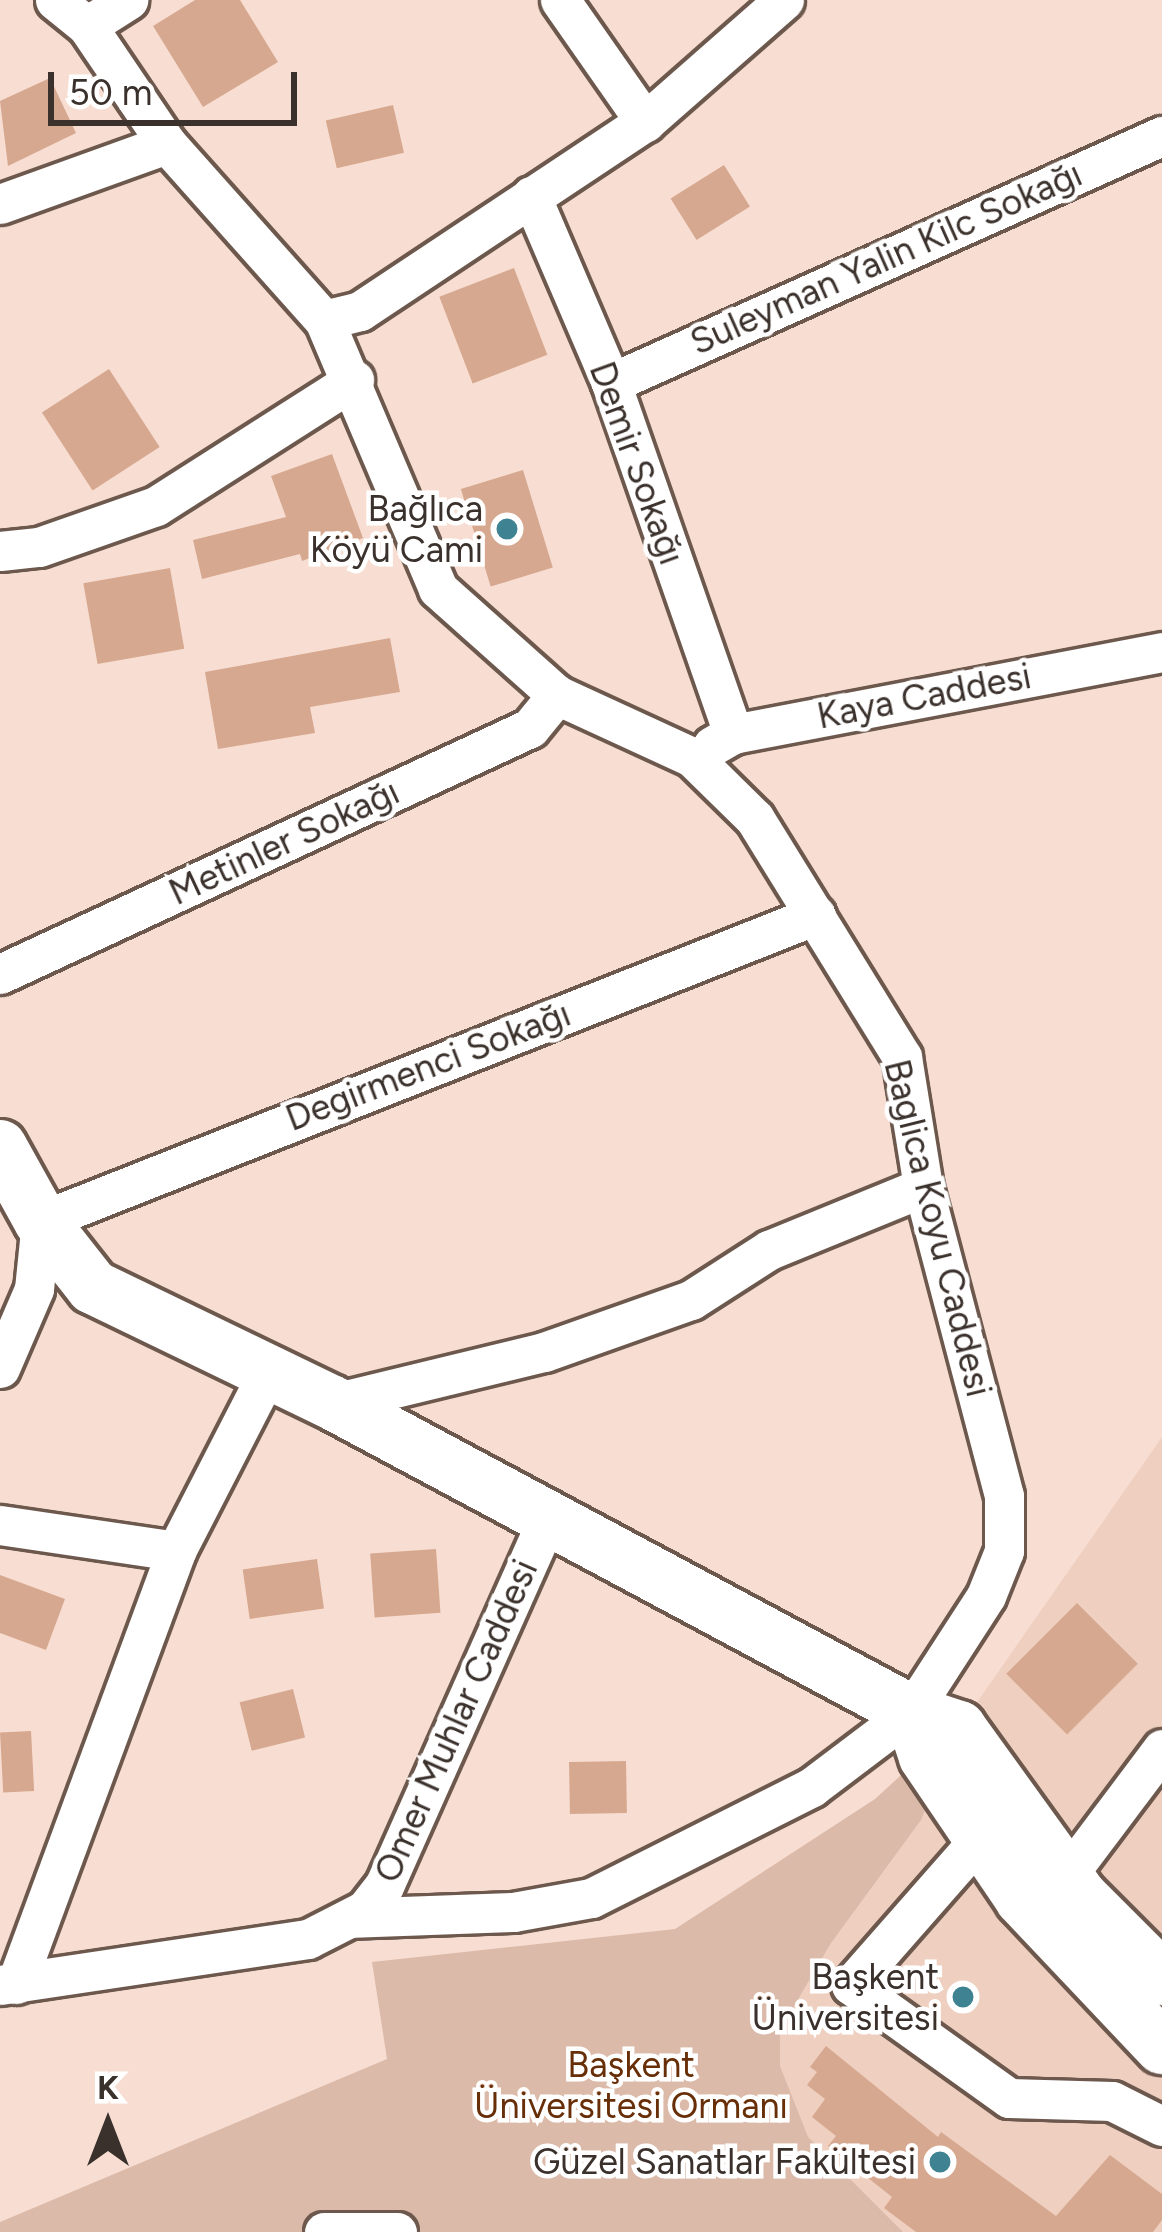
<!DOCTYPE html>
<html>
<head>
<meta charset="utf-8">
<style>
	body { margin:0 }
	#map { position:relative; width:1162px; height:2232px; overflow:hidden; background:#f8ded2; font-family:Figtree,sans-serif }
	div>[style] { position:absolute }
	.built>* { inset:0; background:#efcfbf }
	.green>* { inset:0; background:#dcbaa9 }
	.building>* { inset:0; background:#d7a890; transform-origin:0 0 }
	.roads { filter:drop-shadow(3px 0 #6d584d) drop-shadow(-3px 0 #6d584d) drop-shadow(0 3px #6d584d) drop-shadow(0 -3px #6d584d) }
	.street>* { height:39px; margin:-19.5px; padding:0 19.5px; transform-origin:19.5px; border-radius:19.5px; background:#fff }
	.secondary>* { height:54px; margin:-27px; padding:0 27px; transform-origin:27px; border-radius:27px; background:#fff }
	.dots>* { width:33px; height:33px; translate:-50% -50%; box-sizing:border-box; border:6px solid #fff; border-radius:50% }
	span { translate:-50% -50%; white-space:nowrap; text-align:center; line-height:1.15; -webkit-text-stroke:9px #fff; paint-order:stroke }
	.street-label { font-size:36px; color:#3b312c }
	.poi-label { font-size:36px; color:#3b312c }
	.right { translate:-100% -50%; text-align:right }
	.park-label { font-size:36px; color:#672e08 }
	.north { position:absolute; left:48px; top:2064px; width:120px; height:120px; -webkit-text-stroke:9px #fff; paint-order:stroke; rotate:0deg; font-size:33px; font-weight:700; line-height:48px; text-align:center; color:#3b312c }
	.north::after { content:''; display:block; margin:auto; width:42px; height:54px; background:#3b312c; clip-path:polygon(50% 0,100% 100%,50% 72%,0 100%) }
	.scale { position:absolute; left:48px; top:72px; width:249px; height:54px; box-sizing:border-box; border:6px solid #3b312c; border-top:0; padding-left:15px; font-size:36px; line-height:42px; white-space:nowrap; color:#3b312c; -webkit-text-stroke:9px #fff; paint-order:stroke }
</style>
</head>
<body>
<div id="map">
	<div class="built">
		<div style="clip-path:polygon(1162px 1437px,1162px 2232px,610px 2232px,959px 1728px)"></div>
	</div>
	<div class="green">
		<div style="clip-path:polygon(911px 1766px,930px 1797px,921px 1820px,831px 1943px,780px 2030px,780px 2066px,808px 2137px,903px 2232px,0 2232px,0 2222px,387px 2059px,372px 1962px,675px 1929px,875px 1799px)"></div>
	</div>
	<div class="building">
		<div style="clip-path:polygon(195px 0,240px 0,278px 62px,203px 107px,153px 26px)"></div>
		<div style="clip-path:polygon(50px 78px,76px 133px,8px 166px,0 101px)"></div>
		<div style="left:393px;top:105px;width:49px;height:69px;rotate:77deg"></div>
		<div style="left:724px;top:165px;width:49px;height:63px;rotate:58deg"></div>
		<div style="left:514px;top:268px;width:93px;height:80px;rotate:69deg"></div>
		<div style="left:109px;top:369px;width:93px;height:80px;rotate:57deg"></div>
		<div style="clip-path:polygon(332px 454px,363px 538px,302px 561px,300px 554px,202px 579px,193px 540px,286px 517px,271px 476px)"></div>
		<div style="left:523px;top:470px;width:102px;height:65px;rotate:73deg"></div>
		<div style="left:170px;top:568px;width:82px;height:88px;rotate:80deg"></div>
		<div style="clip-path:polygon(390px 638px,400px 692px,310px 707px,315px 733px,218px 749px,205px 672px)"></div>
		<div style="left:436px;top:1549px;width:64px;height:66px;rotate:86deg"></div>
		<div style="left:317px;top:1559px;width:50px;height:75px;rotate:82deg"></div>
		<div style="clip-path:polygon(0 1575px,65px 1599px,46px 1650px,0 1633px)"></div>
		<div style="left:1077px;top:1603px;width:86px;height:100px;rotate:45deg"></div>
		<div style="left:293px;top:1689px;width:50px;height:55px;rotate:76deg"></div>
		<div style="left:31px;top:1731px;width:60px;height:31px;rotate:87deg"></div>
		<div style="left:626px;top:1761px;width:52px;height:57px;rotate:89deg"></div>
		<div style="clip-path:polygon(826px 2046px,938px 2137px,941px 2132px,1056px 2216px,1110px 2155px,1162px 2194px,1162px 2220px,1153px 2232px,916px 2232px,884px 2208px,892px 2197px,828px 2146px,836px 2136px,812px 2117px,825px 2099px,807px 2085px,817px 2072px,810px 2067px)"></div>
	</div>
	<div class="roads">
		<div class="street">
			<div style="left:55px;top:0;width:41px;rotate:39.1deg"></div>
			<div style="left:87px;top:26px;width:143px;rotate:55.9deg"></div>
			<div style="left:167px;top:144px;width:236px;rotate:48.3deg"></div>
			<div style="left:324px;top:320px;width:292px;rotate:67deg"></div>
			<div style="left:438px;top:589px;width:159px;rotate:41.7deg"></div>
			<div style="left:557px;top:695px;width:149px;rotate:24.7deg"></div>
			<div style="left:692px;top:757px;width:88px;rotate:44.5deg"></div>
			<div style="left:755px;top:819px;width:280px;rotate:58.3deg"></div>
			<div style="left:902px;top:1057px;width:132px;rotate:80.8deg"></div>
			<div style="left:923px;top:1187px;width:319px;rotate:75.3deg"></div>
			<div style="left:1004px;top:1496px;width:55px;rotate:90deg"></div>
			<div style="left:1004px;top:1551px;width:48px;rotate:111.8deg"></div>
			<div style="left:986px;top:1596px;width:138px;rotate:122.9deg"></div>
			<div style="left:911px;top:1712px;width:124px;rotate:142.9deg"></div>
			<div style="left:812px;top:1787px;width:247px;rotate:153.3deg"></div>
			<div style="left:591px;top:1898px;width:79px;rotate:169.8deg"></div>
			<div style="left:513px;top:1912px;width:160px;rotate:177.9deg"></div>
			<div style="left:560px;top:0;width:149px;rotate:55.1deg"></div>
			<div style="left:87px;top:26px;width:49px;rotate:-32.4deg"></div>
			<div style="left:531px;top:196px;width:203px;rotate:66.8deg"></div>
			<div style="left:611px;top:383px;width:372px;rotate:70.8deg"></div>
			<div style="left:0;top:204px;width:177px;rotate:-19.8deg"></div>
			<div style="left:324px;top:320px;width:37px;rotate:-14deg"></div>
			<div style="left:360px;top:311px;width:342px;rotate:-33.6deg"></div>
			<div style="left:645px;top:122px;width:185px;rotate:-41.3deg"></div>
			<div style="left:611px;top:383px;width:604px;rotate:-24.15deg"></div>
			<div style="left:0;top:551px;width:39px;rotate:-6deg"></div>
			<div style="left:39px;top:547px;width:124px;rotate:-19.3deg"></div>
			<div style="left:156px;top:506px;width:235px;rotate:-32.5deg"></div>
			<div style="left:712px;top:746px;width:24px;rotate:-30deg"></div>
			<div style="left:733px;top:734px;width:437px;rotate:-10.8deg"></div>
			<div style="left:0;top:974px;width:584px;rotate:-24.9deg"></div>
			<div style="left:530px;top:728px;width:43px;rotate:-50.7deg"></div>
			<div style="left:0;top:1368px;width:86px;rotate:-66.7deg"></div>
			<div style="left:34px;top:1289px;width:68px;rotate:-84.1deg"></div>
			<div style="left:41px;top:1221px;width:833px;rotate:-21.55deg"></div>
			<div style="left:333px;top:1403px;width:217px;rotate:-13.6deg"></div>
			<div style="left:544px;top:1352px;width:156px;rotate:-19.5deg"></div>
			<div style="left:691px;top:1300px;width:93px;rotate:-32.7deg"></div>
			<div style="left:769px;top:1250px;width:166px;rotate:-22.2deg"></div>
			<div style="left:0;top:1525px;width:178px;rotate:8.4deg"></div>
			<div style="left:176px;top:1551px;width:199px;rotate:-62.8deg"></div>
			<div style="left:997px;top:1819px;width:221px;rotate:131.3deg"></div>
			<div style="left:851px;top:1985px;width:194px;rotate:35.6deg"></div>
			<div style="left:1009px;top:2098px;width:103px;rotate:1.7deg"></div>
			<div style="left:1112px;top:2101px;width:56px;rotate:26.6deg"></div>
			<div style="left:1066px;top:1877px;width:160px;rotate:-53.1deg"></div>
			<div style="left:16px;top:1984px;width:462px;rotate:-69.7deg"></div>
			<div style="left:0;top:1985px;width:311px;rotate:-8.5deg"></div>
			<div style="left:308px;top:1939px;width:64px;rotate:-27deg"></div>
			<div style="left:365px;top:1910px;width:31px;rotate:-52deg"></div>
			<div style="left:384px;top:1886px;width:406px;rotate:-66deg"></div>
			<div style="left:324px;top:2232px;width:73px"></div>
		</div>
		<div class="secondary">
			<div style="left:0;top:1147px;width:85px;rotate:61deg"></div>
			<div style="left:41px;top:1221px;width:84px;rotate:51.8deg"></div>
			<div style="left:93px;top:1287px;width:267px;rotate:25.8deg"></div>
			<div style="left:333px;top:1403px;width:655px;rotate:28.13deg"></div>
			<div style="left:911px;top:1712px;width:51px;rotate:18.4deg"></div>
			<div style="left:959px;top:1728px;width:208px;rotate:54.2deg"></div>
			<div style="left:1081px;top:1897px;width:115px;rotate:45deg"></div>
			<div style="left:911px;top:1712px;width:47px;rotate:71.6deg"></div>
			<div style="left:926px;top:1757px;width:171px;rotate:55.9deg"></div>
			<div style="left:1022px;top:1899px;width:204px;rotate:46.6deg"></div>
		</div>
	</div>
	<div class="dots">
		<div style="left:507px;top:529px;background:#3f8392"></div>
		<div style="left:963px;top:1997px;background:#3f8392"></div>
		<div style="left:940px;top:2162px;background:#3f8392"></div>
	</div>
	<div class="street-label">
		<span style="left:886px;top:258px;rotate:-24deg">Suleyman Yalin Kilc Sokağı</span>
		<span style="left:637px;top:463px;rotate:70deg">Demir Sokağı</span>
		<span style="left:924px;top:696px;rotate:-11deg">Kaya Caddesi</span>
		<span style="left:284px;top:842px;rotate:-25deg">Metinler Sokağı</span>
		<span style="left:428px;top:1066px;rotate:-21deg">Degirmenci Sokağı</span>
		<span style="left:938px;top:1228px;rotate:76deg">Baglica Koyu Caddesi</span>
		<span style="left:456px;top:1721px;rotate:-66deg">Omer Muhlar Caddesi</span>
	</div>
	<div class="poi-label">
		<span class="right" style="left:483px;top:529px">Bağlıca<br>Köyü Cami</span>
		<span class="right" style="left:939px;top:1997px">Başkent<br>Üniversitesi</span>
		<span class="right" style="left:916px;top:2162px">Güzel Sanatlar Fakültesi</span>
	</div>
	<div class="park-label">
		<span style="left:631px;top:2085px">Başkent<br>Üniversitesi Ormanı</span>
	</div>
	<div class="north">K</div>
	<div class="scale">50 m</div>
</div>
</body>
</html>
